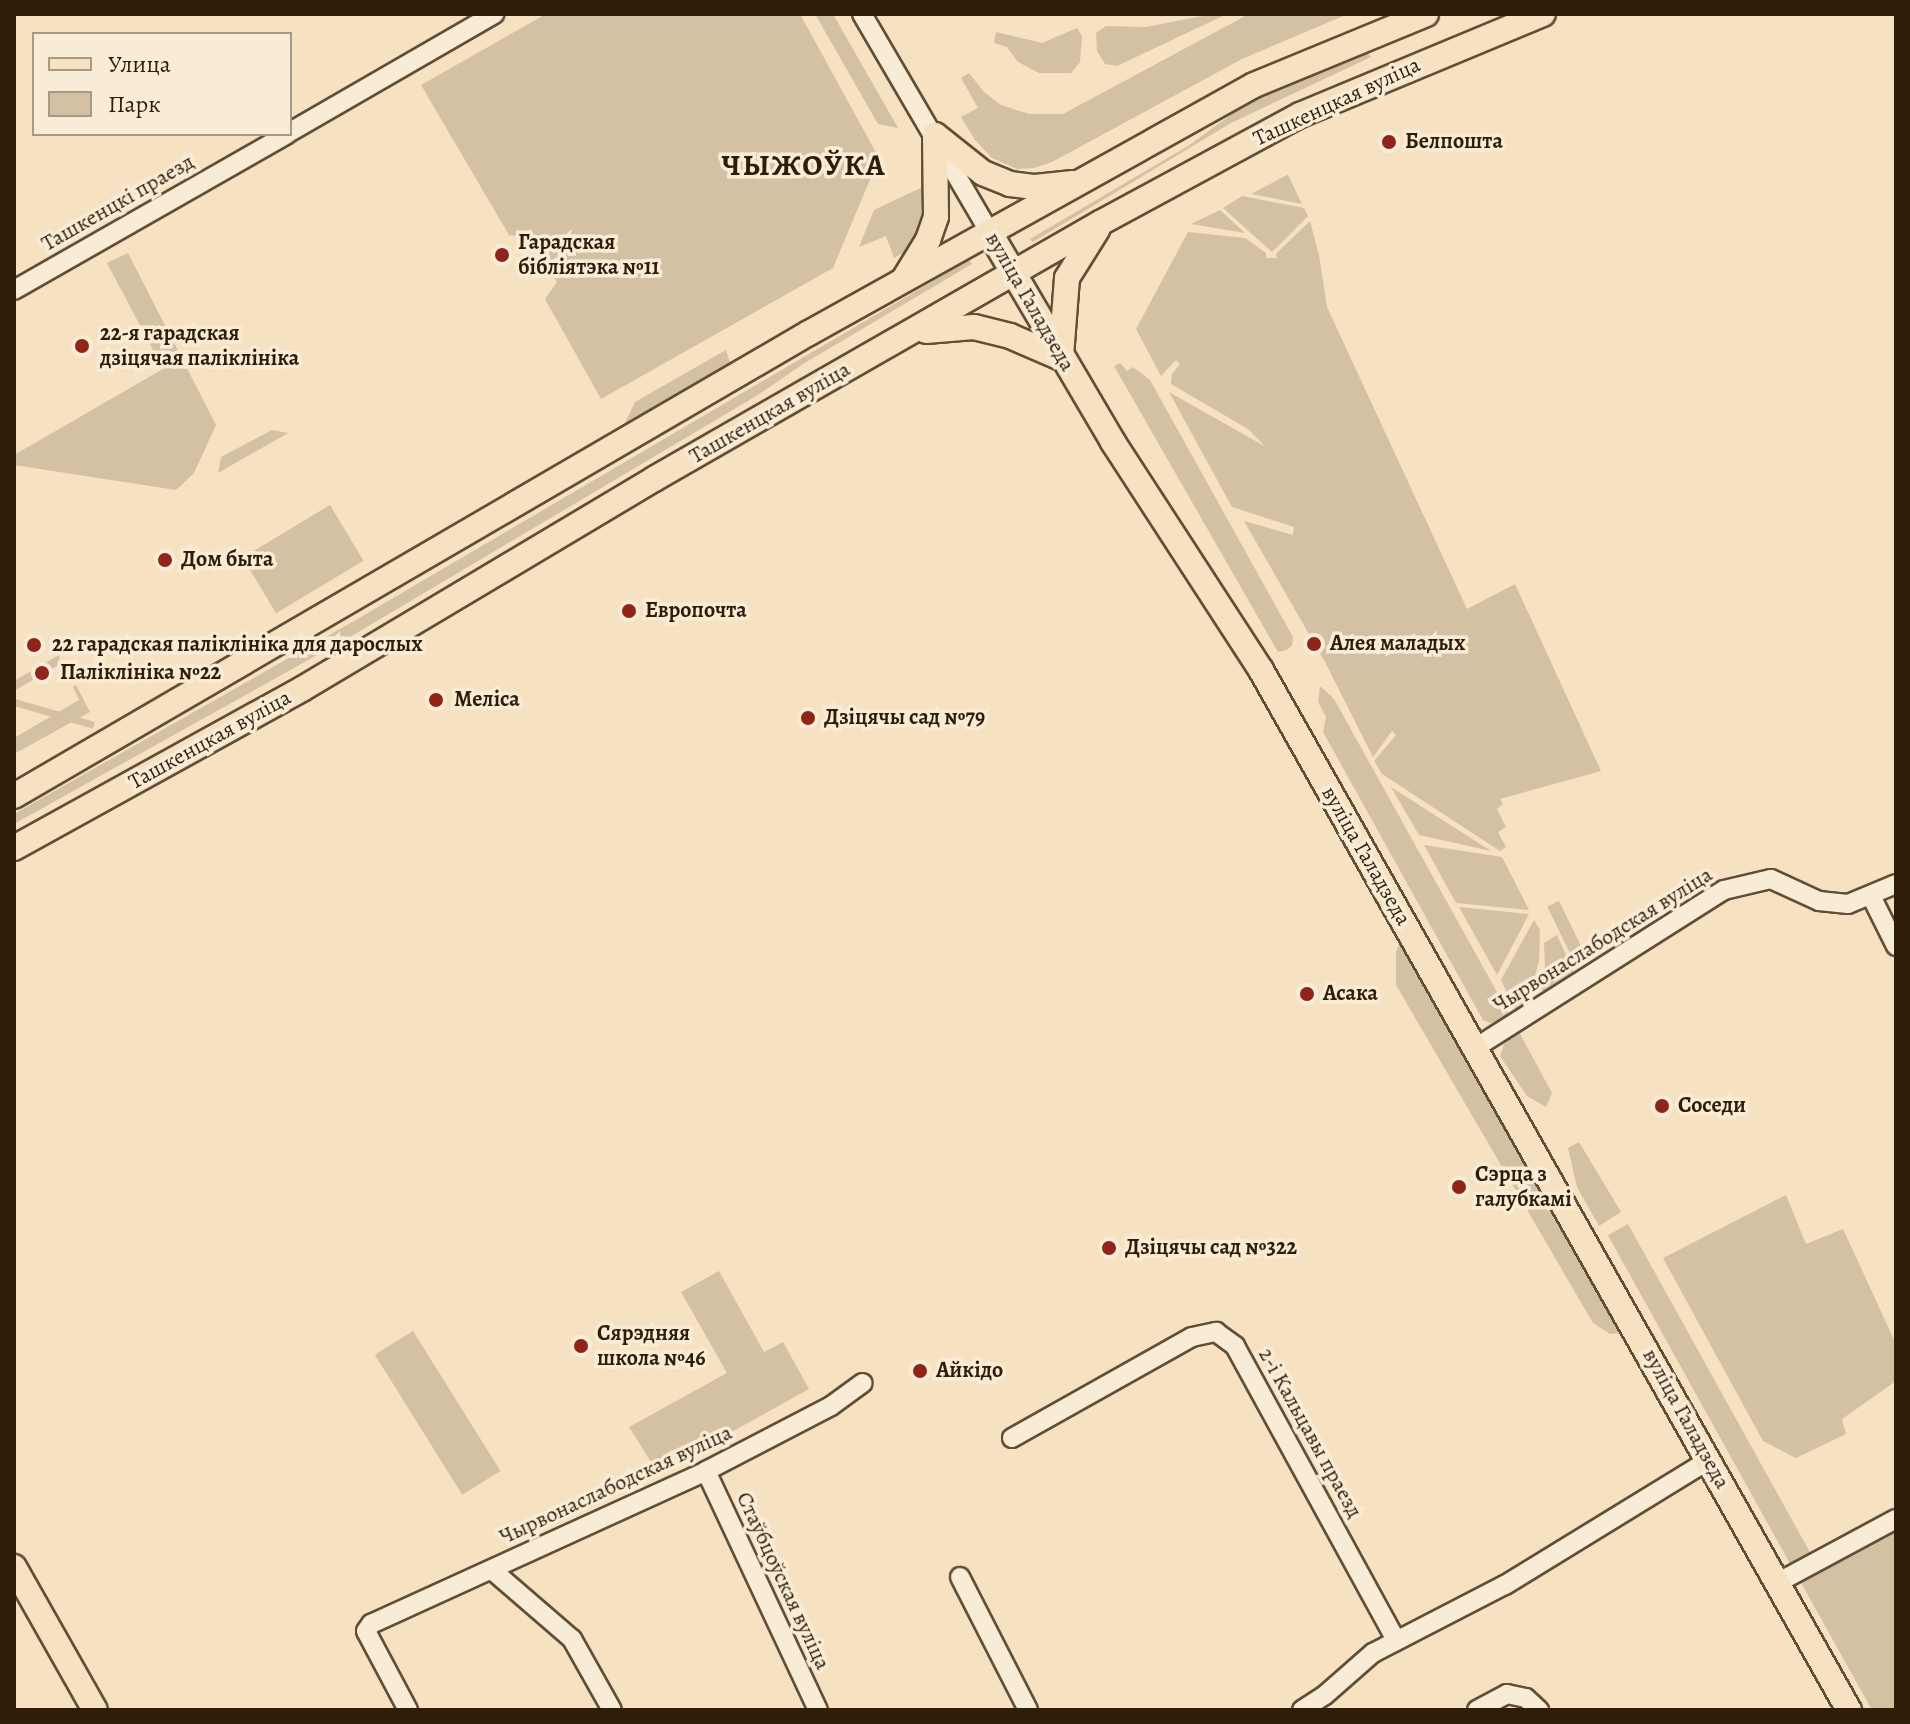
<!DOCTYPE html>
<html>
<head>
<meta charset="utf-8">
<style>
	body { margin:0 }
	#map { position:relative; width:1910px; height:1724px; overflow:hidden; background:#f6e1c1; font-family:Alegreya,serif }
	div>[style] { position:absolute }
	.green>* { inset:0; background:#d4c0a2; transform-origin:0 0 }
	.roads { filter:drop-shadow(2px 0 #614e36) drop-shadow(-2px 0 #614e36) drop-shadow(0 2px #614e36) drop-shadow(0 -2px #614e36) }
	.minor>* { height:18px; margin:-9px; padding:0 9px; transform-origin:9px; border-radius:9px; background:#f9ecd7 }
	.major>* { height:24px; margin:-12px; padding:0 12px; transform-origin:12px; border-radius:12px; background:#f6e1c1 }
	.dots>* { width:22px; height:22px; translate:-50% -50%; box-sizing:border-box; border:4px solid #f9ecd7; border-radius:50% }
	span { translate:-50% -50%; white-space:nowrap; text-align:center; line-height:1.15; -webkit-text-stroke:7px #f9ecd7; paint-order:stroke }
	.street-label { font-size:22px; color:#2f1d08 }
	.poi-label { font-size:22px; color:#2f1d08; font-weight:700 }
	.left { translate:0 -50%; text-align:left }
	.district-label { font-size:30px; color:#2f1d08; font-weight:700; letter-spacing:2px }
	.frame { position:absolute; inset:0; border:16px solid #2f1d08; pointer-events:none }
	.legend { position:absolute; left:32px; top:32px; width:260px; height:104px; box-sizing:border-box; background:#f9ecd7; border:2px solid #a89984; margin:0; padding:10px 14px; list-style:none; font-size:24px; color:#2f1d08 }
	.legend li { display:flex; align-items:center; gap:16px; height:40px }
	.legend b { width:40px; border:2px solid #a89984 }
</style>
</head>
<body>
<div id="map">
	<div class="green">
		<div style="clip-path:polygon(546px 14px,800px 14px,879px 158px,833px 268px,601px 399px,545px 299px,557px 282px,531px 238px,509px 235px,421px 85px)"></div>
		<div style="clip-path:polygon(815px 14px,833px 14px,898px 128px,878px 124px)"></div>
		<div style="clip-path:polygon(1212px 14px,1227px 14px,1117px 66px,1105px 64px,1097px 51px,1096px 33px,1106px 26px,1146px 27px)"></div>
		<div style="clip-path:polygon(1249px 14px,1348px 14px,1242px 59px,1052px 162px,1034px 168px,1017px 169px,992px 158px,975px 140px,961px 117px,978px 108px,961px 78px,969px 73px,984px 92px,1001px 105px,1029px 114px,1063px 114px)"></div>
		<div style="clip-path:polygon(1077px 28px,1082px 36px,1080px 62px,1071px 73px,1039px 73px,1018px 62px,1007px 47px,994px 43px,996px 32px,1042px 43px)"></div>
		<div style="clip-path:polygon(1366px 51px,1371px 57px,1231px 123px,1033px 242px,1030px 239px,1188px 146px,1257px 96px)"></div>
		<div style="clip-path:polygon(1288px 175px,1302px 204px,1251px 194px,1287px 175px)"></div>
		<div style="clip-path:polygon(927px 185px,930px 223px,910px 249px,894px 258px,886px 236px,859px 247px,874px 210px)"></div>
		<div style="clip-path:polygon(1242px 196px,1304px 208px,1308px 216px,1272px 252px,1223px 208px)"></div>
		<div style="clip-path:polygon(1220px 210px,1245px 233px,1191px 224px)"></div>
		<div style="clip-path:polygon(1310px 221px,1319px 255px,1327px 307px,1467px 609px,1515px 584px,1601px 771px,1500px 799px,1503px 804px,1497px 809px,1506px 827px,1498px 832px,1506px 847px,1500px 851px,1382px 774px,1374px 761px,1396px 735px,1392px 731px,1373px 757px,1325px 662px,1244px 521px,1293px 535px,1294px 527px,1232px 507px,1169px 392px,1266px 447px,1248px 429px,1171px 384px,1172px 374px,1180px 364px,1176px 360px,1161px 376px,1136px 329px,1188px 232px,1245px 238px,1266px 253px,1266px 258px,1277px 258px,1276px 254px)"></div>
		<div style="clip-path:polygon(128px 253px,216px 425px,194px 473px,176px 490px,14px 465px,14px 455px,163px 369px,107px 263px)"></div>
		<div style="clip-path:polygon(969px 260px,972px 264px,803px 364px,758px 395px,355px 634px,14px 824px,14px 814px,354px 621px)"></div>
		<div style="clip-path:polygon(726px 350px,731px 366px,623px 427px,635px 402px)"></div>
		<div style="clip-path:polygon(1120px 363px,1127px 371px,1133px 367px,1150px 380px,1293px 637px,1292px 646px,1286px 650px,1278px 652px,1114px 366px)"></div>
		<div style="clip-path:polygon(272px 430px,288px 433px,218px 473px,221px 457px)"></div>
		<div style="left:330px;top:505px;width:65px;height:102px;rotate:59deg"></div>
		<div style="clip-path:polygon(59px 655px,60px 664px,14px 691px,14px 681px)"></div>
		<div style="clip-path:polygon(76px 685px,90px 712px,14px 754px,14px 738px,79px 700px,73px 687px)"></div>
		<div style="clip-path:polygon(1320px 686px,1334px 699px,1512px 1019px,1490px 1023px,1483px 1020px,1323px 732px,1326px 717px,1318px 702px)"></div>
		<div style="left:95px;top:722px;width:7px;height:93px;rotate:106deg"></div>
		<div style="clip-path:polygon(1391px 787px,1491px 851px,1419px 835px)"></div>
		<div style="clip-path:polygon(1424px 845px,1502px 857px,1529px 910px,1456px 903px)"></div>
		<div style="left:1559px;top:901px;width:61px;height:13px;rotate:64deg"></div>
		<div style="clip-path:polygon(1459px 907px,1529px 914px,1497px 975px)"></div>
		<div style="clip-path:polygon(1534px 920px,1540px 930px,1539px 961px,1527px 1005px,1516px 1012px,1501px 980px)"></div>
		<div style="clip-path:polygon(1557px 935px,1575px 975px,1544px 994px,1539px 985px,1545px 965px,1544px 943px)"></div>
		<div style="clip-path:polygon(1400px 942px,1624px 1333px,1610px 1334px,1593px 1323px,1396px 985px,1396px 952px)"></div>
		<div style="clip-path:polygon(1519px 1032px,1552px 1093px,1546px 1107px,1527px 1096px,1500px 1056px,1504px 1044px)"></div>
		<div style="clip-path:polygon(1579px 1142px,1621px 1212px,1599px 1226px,1577px 1187px,1568px 1148px)"></div>
		<div style="clip-path:polygon(1786px 1195px,1806px 1244px,1843px 1229px,1896px 1344px,1896px 1381px,1842px 1419px,1846px 1434px,1796px 1458px,1763px 1441px,1663px 1258px)"></div>
		<div style="left:1628px;top:1224px;width:376px;height:23px;rotate:61deg"></div>
		<div style="clip-path:polygon(719px 1271px,764px 1352px,783px 1342px,809px 1389px,658px 1473px,629px 1427px,727px 1373px,681px 1292px)"></div>
		<div style="left:413px;top:1331px;width:165px;height:45px;rotate:58deg"></div>
		<div style="clip-path:polygon(1896px 1530px,1896px 1710px,1872px 1710px,1800px 1581px)"></div>
	</div>
	<div class="roads">
		<div class="minor">
			<div style="left:862px;top:14px;width:254px;rotate:59.7deg"></div>
			<div style="left:290px;top:132px;width:236px;rotate:-30deg"></div>
			<div style="left:14px;top:290px;width:314px;rotate:-29.7deg"></div>
			<div style="left:1871px;top:896px;width:56px;rotate:63.4deg"></div>
			<div style="left:1475px;top:1048px;width:295px;rotate:-32.4deg"></div>
			<div style="left:1724px;top:890px;width:48px;rotate:-13.2deg"></div>
			<div style="left:1771px;top:879px;width:53px;rotate:24.6deg"></div>
			<div style="left:1819px;top:901px;width:29px;rotate:6deg"></div>
			<div style="left:1848px;top:904px;width:52px;rotate:-22.6deg"></div>
			<div style="left:1012px;top:1438px;width:206px;rotate:-29.3deg"></div>
			<div style="left:1192px;top:1337px;width:25px;rotate:-12deg"></div>
			<div style="left:1216px;top:1332px;width:24px;rotate:36deg"></div>
			<div style="left:1235px;top:1346px;width:335px;rotate:61.3deg"></div>
			<div style="left:706px;top:1471px;width:264px;rotate:64.9deg"></div>
			<div style="left:492px;top:1570px;width:106px;rotate:40.8deg"></div>
			<div style="left:572px;top:1639px;width:81px;rotate:60.6deg"></div>
			<div style="left:960px;top:1577px;width:149px;rotate:62.9deg"></div>
			<div style="left:1777px;top:1583px;width:135px;rotate:-28.3deg"></div>
			<div style="left:408px;top:1710px;width:89px;rotate:-118deg"></div>
			<div style="left:366px;top:1631px;width:9px;rotate:-54deg"></div>
			<div style="left:371px;top:1624px;width:368px;rotate:-24.5deg"></div>
			<div style="left:706px;top:1471px;width:141px;rotate:-27.5deg"></div>
			<div style="left:831px;top:1406px;width:39px;rotate:-36deg"></div>
			<div style="left:1302px;top:1710px;width:27px;rotate:-33deg"></div>
			<div style="left:1325px;top:1695px;width:64px;rotate:-41.2deg"></div>
			<div style="left:1373px;top:1653px;width:148px;rotate:-27.3deg"></div>
			<div style="left:1505px;top:1585px;width:239px;rotate:-31.5deg"></div>
			<div style="left:1477px;top:1710px;width:34px;rotate:-28deg"></div>
			<div style="left:1507px;top:1694px;width:19px;rotate:12deg"></div>
			<div style="left:1526px;top:1698px;width:18px;rotate:43deg"></div>
		</div>
		<div class="major">
			<div style="left:935px;top:135px;width:61px;rotate:38.4deg"></div>
			<div style="left:983px;top:173px;width:29px;rotate:22deg"></div>
			<div style="left:1010px;top:184px;width:25px;rotate:7deg"></div>
			<div style="left:1035px;top:187px;width:38px;rotate:-6deg"></div>
			<div style="left:990px;top:233px;width:243px;rotate:59.5deg"></div>
			<div style="left:1113px;top:442px;width:272px;rotate:57deg"></div>
			<div style="left:1261px;top:670px;width:1195px;rotate:60.52deg"></div>
			<div style="left:904px;top:279px;width:46px;rotate:-58.4deg"></div>
			<div style="left:928px;top:240px;width:24px;rotate:-71deg"></div>
			<div style="left:936px;top:217px;width:82px;rotate:-90.7deg"></div>
			<div style="left:926px;top:331px;width:48px;rotate:-4.8deg"></div>
			<div style="left:974px;top:327px;width:37px;rotate:14deg"></div>
			<div style="left:1010px;top:336px;width:56px;rotate:23.3deg"></div>
			<div style="left:1061px;top:356px;width:78px;rotate:-85.6deg"></div>
			<div style="left:1067px;top:278px;width:57px;rotate:-58deg"></div>
			<div style="left:14px;top:796px;width:920px;rotate:-30.22deg"></div>
			<div style="left:809px;top:333px;width:509px;rotate:-29.13deg"></div>
			<div style="left:1254px;top:85px;width:186px;rotate:-22.4deg"></div>
			<div style="left:14px;top:848px;width:329px;rotate:-28.9deg"></div>
			<div style="left:302px;top:689px;width:410px;rotate:-30.8deg"></div>
			<div style="left:654px;top:479px;width:516px;rotate:-29.84deg"></div>
			<div style="left:1102px;top:222px;width:225px;rotate:-28.4deg"></div>
			<div style="left:1300px;top:115px;width:263px;rotate:-22.6deg"></div>
			<div style="left:14px;top:1567px;width:164px;rotate:60.5deg"></div>
		</div>
	</div>
	<div class="dots">
		<div style="left:1389px;top:142px;background:#8f2418"></div>
		<div style="left:502px;top:255px;background:#8f2418"></div>
		<div style="left:82px;top:346px;background:#8f2418"></div>
		<div style="left:165px;top:560px;background:#8f2418"></div>
		<div style="left:629px;top:611px;background:#8f2418"></div>
		<div style="left:1314px;top:644px;background:#8f2418"></div>
		<div style="left:34px;top:645px;background:#8f2418"></div>
		<div style="left:42px;top:673px;background:#8f2418"></div>
		<div style="left:436px;top:700px;background:#8f2418"></div>
		<div style="left:808px;top:718px;background:#8f2418"></div>
		<div style="left:1307px;top:994px;background:#8f2418"></div>
		<div style="left:1662px;top:1106px;background:#8f2418"></div>
		<div style="left:1459px;top:1187px;background:#8f2418"></div>
		<div style="left:1109px;top:1248px;background:#8f2418"></div>
		<div style="left:581px;top:1346px;background:#8f2418"></div>
		<div style="left:920px;top:1371px;background:#8f2418"></div>
	</div>
	<div class="street-label">
		<span style="left:1337px;top:102px;rotate:-25deg">Ташкенцкая вуліца</span>
		<span style="left:118px;top:203px;rotate:-30deg">Ташкенцкі праезд</span>
		<span style="left:1030px;top:302px;rotate:60deg">вуліца Галадзеда</span>
		<span style="left:770px;top:413px;rotate:-30deg">Ташкенцкая вуліца</span>
		<span style="left:210px;top:740px;rotate:-29deg">Ташкенцкая вуліца</span>
		<span style="left:1366px;top:856px;rotate:60deg">вуліца Галадзеда</span>
		<span style="left:1603px;top:940px;rotate:-32deg">Чырвонаслабодская вуліца</span>
		<span style="left:1686px;top:1419px;rotate:61deg">вуліца Галадзеда</span>
		<span style="left:1310px;top:1433px;rotate:61deg">2-і Кальцавы праезд</span>
		<span style="left:616px;top:1485px;rotate:-25deg">Чырвонаслабодская вуліца</span>
		<span style="left:783px;top:1581px;rotate:65deg">Стаўбцоўская вуліца</span>
	</div>
	<div class="poi-label">
		<span class="left" style="left:1405px;top:142px">Белпошта</span>
		<span class="left" style="left:518px;top:255px">Гарадская<br>бібліятэка №11</span>
		<span class="left" style="left:100px;top:346px">22-я гарадская<br>дзіцячая паліклініка</span>
		<span class="left" style="left:181px;top:560px">Дом быта</span>
		<span class="left" style="left:645px;top:611px">Европочта</span>
		<span class="left" style="left:1330px;top:644px">Алея маладых</span>
		<span class="left" style="left:52px;top:645px">22 гарадская паліклініка для дарослых</span>
		<span class="left" style="left:60px;top:673px">Паліклініка №22</span>
		<span class="left" style="left:454px;top:700px">Меліса</span>
		<span class="left" style="left:824px;top:718px">Дзіцячы сад №79</span>
		<span class="left" style="left:1323px;top:994px">Асака</span>
		<span class="left" style="left:1678px;top:1106px">Соседи</span>
		<span class="left" style="left:1475px;top:1187px">Сэрца з<br>галубкамі</span>
		<span class="left" style="left:1125px;top:1248px">Дзіцячы сад №322</span>
		<span class="left" style="left:597px;top:1346px">Сярэдняя<br>школа №46</span>
		<span class="left" style="left:936px;top:1371px">Айкідо</span>
	</div>
	<div class="district-label">
		<span style="left:804px;top:165px">ЧЫЖОЎКА</span>
	</div>
	<div class="frame"></div>
	<ul class="legend">
	<li><b style="height:10px;background:#f6e1c1"></b>Улица</li>
	<li><b style="height:22px;background:#d4c0a2"></b>Парк</li>
	</ul>
</div>
</body>
</html>
